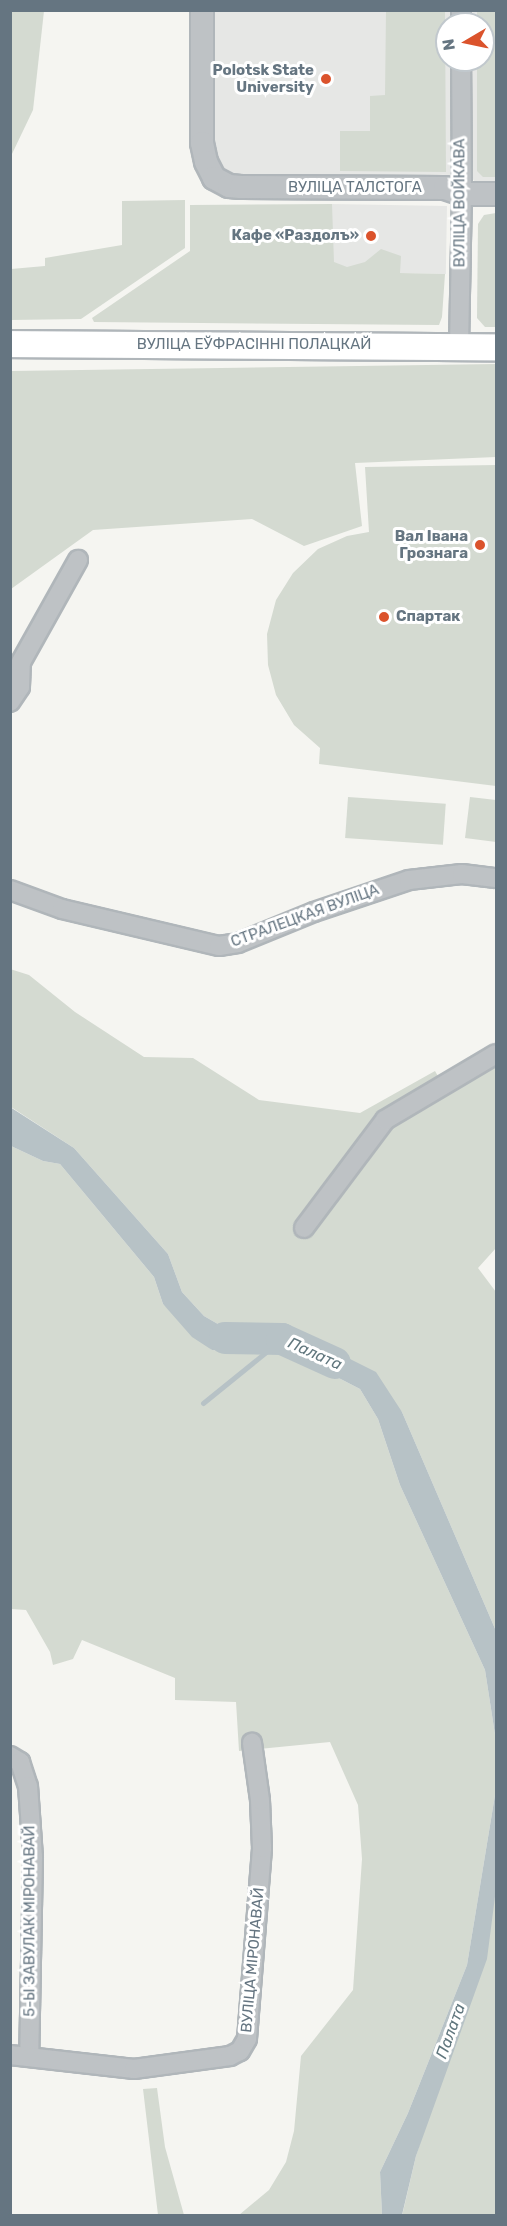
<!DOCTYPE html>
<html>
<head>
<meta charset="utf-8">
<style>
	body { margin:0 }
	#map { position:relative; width:507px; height:2226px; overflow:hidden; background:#f5f5f1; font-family:Rubik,sans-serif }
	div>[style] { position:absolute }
	.built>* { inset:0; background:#e6e7e5; transform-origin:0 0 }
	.green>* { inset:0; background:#d4dad1; transform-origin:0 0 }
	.water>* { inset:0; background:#b7c2c6 }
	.stream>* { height:5px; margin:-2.5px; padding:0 2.5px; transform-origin:2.5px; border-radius:2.5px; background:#b7c2c6 }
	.river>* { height:32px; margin:-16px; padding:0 16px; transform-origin:16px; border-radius:16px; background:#b7c2c6 }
	.roads { filter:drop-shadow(2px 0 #b0b6ba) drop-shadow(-2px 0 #b0b6ba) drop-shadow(0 2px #b0b6ba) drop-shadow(0 -2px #b0b6ba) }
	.minor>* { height:18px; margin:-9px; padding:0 9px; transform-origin:9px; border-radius:9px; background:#bec2c5 }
	.tertiary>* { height:22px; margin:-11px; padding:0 11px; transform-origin:11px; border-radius:11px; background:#bec2c5 }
	.secondary>* { height:26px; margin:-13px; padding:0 13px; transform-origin:13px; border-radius:13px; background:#fff }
	.dots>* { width:16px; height:16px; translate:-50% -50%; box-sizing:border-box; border:3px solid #fff; border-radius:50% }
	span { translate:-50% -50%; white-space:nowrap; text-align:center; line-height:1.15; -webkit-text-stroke:6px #fff; paint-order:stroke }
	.poi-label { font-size:15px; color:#657581; font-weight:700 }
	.right { translate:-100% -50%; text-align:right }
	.left { translate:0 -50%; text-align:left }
	.street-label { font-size:15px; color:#657581 }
	.water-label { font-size:16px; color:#61777e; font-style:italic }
	.frame { position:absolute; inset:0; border:12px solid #657581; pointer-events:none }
	.north { position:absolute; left:435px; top:12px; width:60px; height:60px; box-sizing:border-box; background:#fff; border:2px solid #c1c8cd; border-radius:50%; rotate:261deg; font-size:16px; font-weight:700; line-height:24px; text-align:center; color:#657581 }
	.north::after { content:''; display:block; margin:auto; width:21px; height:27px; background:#db532c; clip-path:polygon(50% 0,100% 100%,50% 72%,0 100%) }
</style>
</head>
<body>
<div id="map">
	<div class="built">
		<div style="clip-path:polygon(evenodd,211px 11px,496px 11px,496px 185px,475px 182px,470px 175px,233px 174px,221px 167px,213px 147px,211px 11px,447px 24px,483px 24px,483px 60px,447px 60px,447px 24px)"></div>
		<div style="left:332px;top:204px;width:115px;height:68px;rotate:1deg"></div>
	</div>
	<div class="green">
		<div style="clip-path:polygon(11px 10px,44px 11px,33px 110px,11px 156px)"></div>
		<div style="clip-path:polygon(386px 11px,445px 11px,446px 172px,340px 171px,340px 131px,370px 131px,370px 96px,385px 95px)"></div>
		<div style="clip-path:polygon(477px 11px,496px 11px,496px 177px,483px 177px,477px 171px,477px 60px,483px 60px,483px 24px,477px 24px)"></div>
		<div style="clip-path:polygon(185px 200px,185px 248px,81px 319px,11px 320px,11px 269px,45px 266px,45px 258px,122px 245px,122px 201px)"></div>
		<div style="clip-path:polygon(332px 204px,334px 262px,347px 267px,365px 262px,381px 249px,401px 256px,400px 273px,445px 274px,442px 317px,439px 325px,94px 322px,92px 318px,190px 251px,190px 205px)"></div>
		<div style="clip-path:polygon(496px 213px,496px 327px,485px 327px,477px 318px,478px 224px,484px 215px)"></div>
		<div style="clip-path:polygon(496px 364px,496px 457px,355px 463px,362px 526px,304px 546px,252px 519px,93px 530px,11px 589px,11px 371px)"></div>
		<div style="clip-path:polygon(496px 465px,496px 786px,319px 764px,320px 748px,294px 725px,276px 695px,268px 665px,267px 634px,276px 600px,293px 573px,318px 549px,347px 536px,369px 532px,365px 467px)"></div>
		<div style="left:348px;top:797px;width:98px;height:41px;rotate:4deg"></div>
		<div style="clip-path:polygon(470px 797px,496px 800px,496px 842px,465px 838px)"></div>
		<div style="clip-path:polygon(10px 969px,29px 975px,75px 1012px,144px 1057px,193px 1058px,259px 1100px,360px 1113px,435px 1071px,447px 1092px,496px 1062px,496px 1248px,478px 1268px,496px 1292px,496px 1631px,402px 1412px,342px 1355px,230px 1331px,204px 1316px,182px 1292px,168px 1254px,74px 1148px,11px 1107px)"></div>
		<div style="clip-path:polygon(11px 1146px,43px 1161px,60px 1164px,154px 1277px,163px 1304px,212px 1350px,294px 1355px,360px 1389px,378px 1419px,400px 1485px,485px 1670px,496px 1741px,496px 1789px,467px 1965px,408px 2113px,380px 2172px,382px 2215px,239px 2215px,269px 2190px,286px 2162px,294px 2131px,301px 2056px,353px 1990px,362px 1859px,358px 1805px,330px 1742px,239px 1751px,236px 1702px,175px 1700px,175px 1678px,82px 1640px,73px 1659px,53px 1665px,50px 1652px,26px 1610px,11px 1609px)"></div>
		<div style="clip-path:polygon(496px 1889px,496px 2215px,402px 2216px,416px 2156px,490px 1921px)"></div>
		<div style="clip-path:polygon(157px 2088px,165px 2147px,184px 2215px,158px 2215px,143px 2089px)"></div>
	</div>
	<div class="water">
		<div style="clip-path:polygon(10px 1107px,74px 1148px,168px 1254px,182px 1292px,204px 1316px,230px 1331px,342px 1355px,376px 1372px,402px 1412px,496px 1631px,496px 1741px,485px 1670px,400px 1485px,378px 1419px,360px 1389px,294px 1355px,212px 1350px,192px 1337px,163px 1304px,154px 1277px,60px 1164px,43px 1161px,11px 1146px)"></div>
		<div style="clip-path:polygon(496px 1789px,496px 1889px,487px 1959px,416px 2156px,402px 2215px,382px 2215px,380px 2172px,408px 2113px,467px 1965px)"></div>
	</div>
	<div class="stream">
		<div style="left:203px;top:1403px;width:102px;rotate:-39deg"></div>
	</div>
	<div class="river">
		<div style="left:225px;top:1338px;width:57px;rotate:1deg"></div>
		<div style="left:282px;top:1339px;width:58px;rotate:24.4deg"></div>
	</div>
	<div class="roads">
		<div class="minor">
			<div style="left:461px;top:10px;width:14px;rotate:90deg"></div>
			<div style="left:459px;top:347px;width:153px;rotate:-88.9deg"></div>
			<div style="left:462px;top:194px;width:134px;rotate:-90.4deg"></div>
			<div style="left:10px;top:702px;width:18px;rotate:-56deg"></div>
			<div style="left:20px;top:687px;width:25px;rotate:-88deg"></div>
			<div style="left:21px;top:662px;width:117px;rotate:-60.8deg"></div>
			<div style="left:10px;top:890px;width:55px;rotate:20.1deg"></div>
			<div style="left:62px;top:909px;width:161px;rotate:13.3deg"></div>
			<div style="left:219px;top:946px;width:19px;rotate:-9deg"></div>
			<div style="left:238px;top:943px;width:82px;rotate:-22.2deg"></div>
			<div style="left:314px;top:912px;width:100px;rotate:-18.6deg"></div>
			<div style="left:409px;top:880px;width:53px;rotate:-6.5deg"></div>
			<div style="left:462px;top:874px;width:34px;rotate:7deg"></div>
			<div style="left:304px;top:1228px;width:135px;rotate:-53.1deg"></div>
			<div style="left:385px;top:1120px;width:129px;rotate:-30.7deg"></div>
			<div style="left:10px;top:1756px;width:12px;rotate:31deg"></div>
			<div style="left:20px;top:1762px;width:25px;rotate:72deg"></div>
			<div style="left:28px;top:1786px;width:71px;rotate:86deg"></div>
			<div style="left:33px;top:1857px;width:200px;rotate:91.1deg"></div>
			<div style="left:10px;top:2055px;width:125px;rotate:6.4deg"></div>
			<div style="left:134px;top:2069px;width:97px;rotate:-7.7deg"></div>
			<div style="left:230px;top:2056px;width:11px;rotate:-27deg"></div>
			<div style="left:240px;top:2051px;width:14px;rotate:-60deg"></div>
			<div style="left:247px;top:2039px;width:192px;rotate:-85.5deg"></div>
			<div style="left:262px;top:1848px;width:48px;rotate:-92.4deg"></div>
			<div style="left:260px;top:1800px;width:58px;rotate:-98deg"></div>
		</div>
		<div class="tertiary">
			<div style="left:202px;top:10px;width:133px;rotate:90deg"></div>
			<div style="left:202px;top:143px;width:19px;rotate:78deg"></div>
			<div style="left:206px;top:162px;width:18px;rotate:63deg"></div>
			<div style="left:214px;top:178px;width:17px;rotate:28deg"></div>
			<div style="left:229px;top:186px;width:12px;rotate:5deg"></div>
			<div style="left:241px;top:187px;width:204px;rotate:0.3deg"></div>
			<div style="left:445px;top:188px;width:18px;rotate:19deg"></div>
			<div style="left:462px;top:194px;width:34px"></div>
		</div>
		<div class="secondary">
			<div style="left:10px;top:344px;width:486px;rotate:0.4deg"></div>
		</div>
	</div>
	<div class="dots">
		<div style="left:326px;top:79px;background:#db532c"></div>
		<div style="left:371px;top:236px;background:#db532c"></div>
		<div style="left:480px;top:545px;background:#db532c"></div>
		<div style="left:384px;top:617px;background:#db532c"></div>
	</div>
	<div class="poi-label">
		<span class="right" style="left:314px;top:79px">Polotsk State<br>University</span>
		<span class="right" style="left:359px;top:236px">Кафе «Раздолъ»</span>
		<span class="right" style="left:468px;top:545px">Вал Івана<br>Грознага</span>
		<span class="left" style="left:396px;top:617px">Спартак</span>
	</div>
	<div class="street-label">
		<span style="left:355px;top:188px">ВУЛІЦА ТАЛСТОГА</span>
		<span style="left:460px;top:203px;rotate:-90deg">ВУЛІЦА ВОЙКАВА</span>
		<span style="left:254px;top:345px">ВУЛІЦА ЕЎФРАСІННІ ПОЛАЦКАЙ</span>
		<span style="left:305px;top:916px;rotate:-20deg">СТРАЛЕЦКАЯ ВУЛІЦА</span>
		<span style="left:30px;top:1921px;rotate:-90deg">5-Ы ЗАВУЛАК МІРОНАВАЙ</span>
		<span style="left:253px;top:1960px;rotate:-85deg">ВУЛІЦА МІРОНАВАЙ</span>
	</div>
	<div class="water-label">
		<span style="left:315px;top:1354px;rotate:24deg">Палата</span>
		<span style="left:451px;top:2031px;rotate:-70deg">Палата</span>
	</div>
	<div class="frame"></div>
	<div class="north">N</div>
</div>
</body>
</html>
